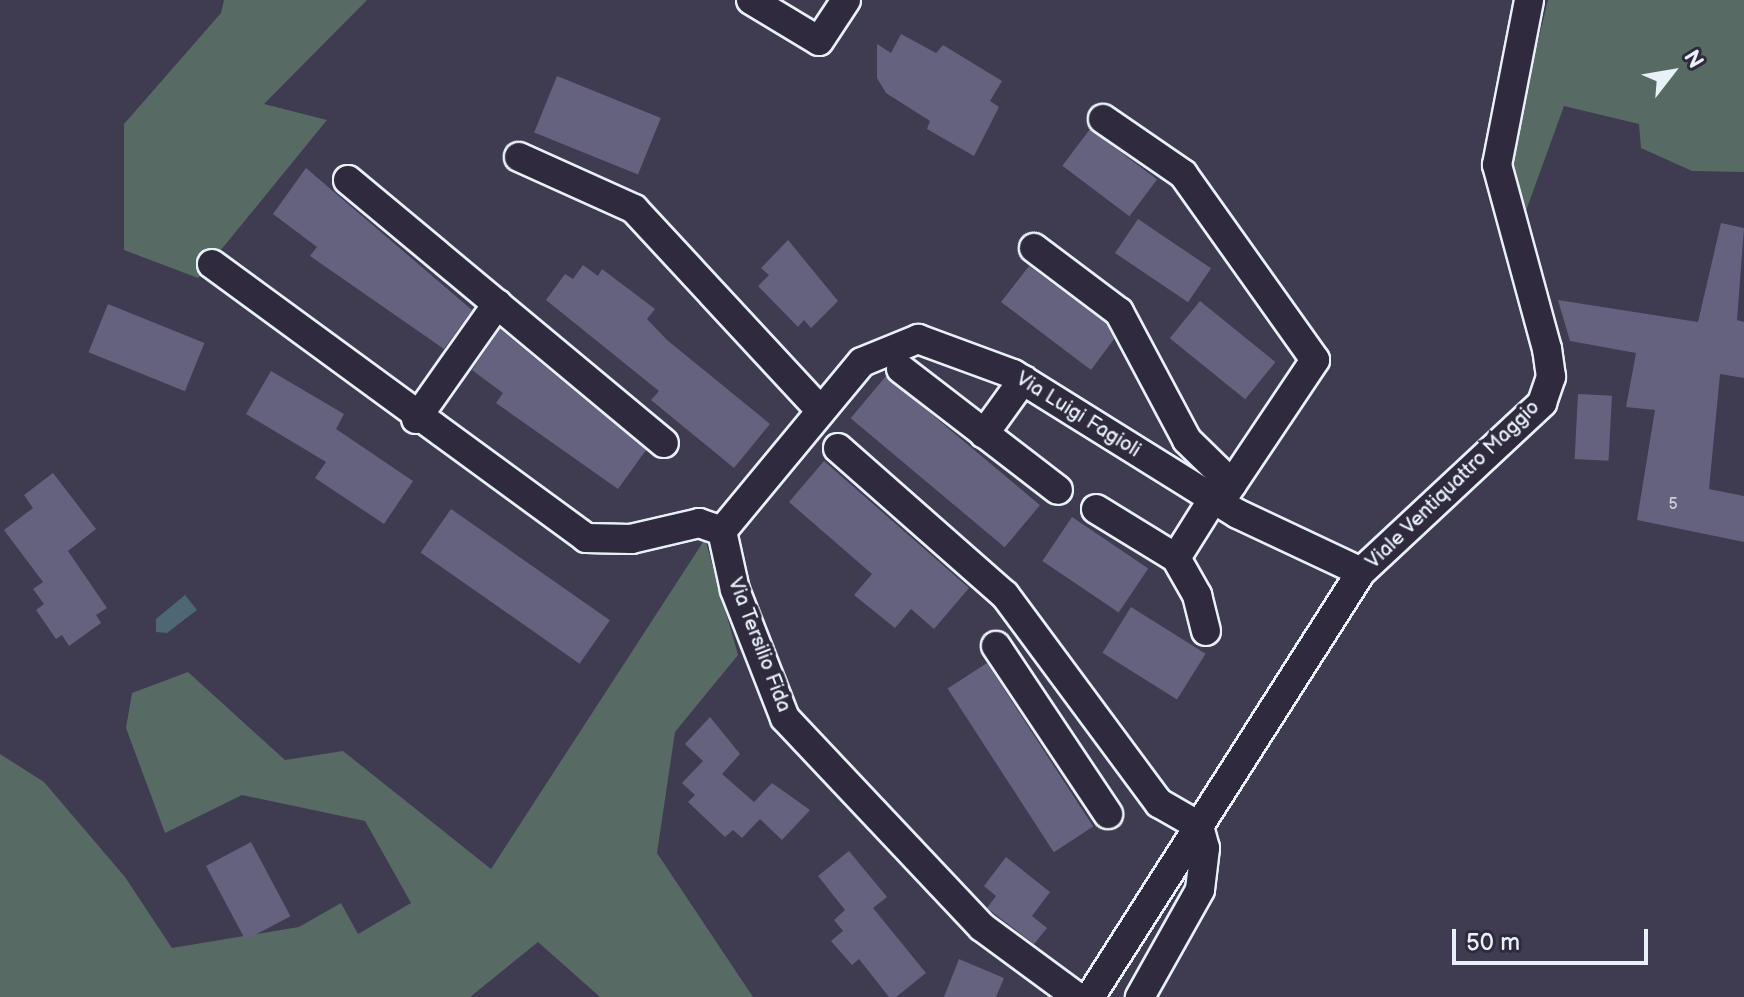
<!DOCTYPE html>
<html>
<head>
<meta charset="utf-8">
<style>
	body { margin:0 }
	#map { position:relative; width:1744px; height:997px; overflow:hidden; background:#3f3b51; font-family:"Balsamiq Sans",sans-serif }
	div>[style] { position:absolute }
	.green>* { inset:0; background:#576a64 }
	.water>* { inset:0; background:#4d6775 }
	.building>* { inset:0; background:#656280; transform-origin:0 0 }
	.roads { filter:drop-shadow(2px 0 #e8f1f8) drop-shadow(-2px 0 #e8f1f8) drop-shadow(0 2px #e8f1f8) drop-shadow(0 -2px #e8f1f8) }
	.street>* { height:28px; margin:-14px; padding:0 14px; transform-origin:14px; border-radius:14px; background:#2f2a3d }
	span { translate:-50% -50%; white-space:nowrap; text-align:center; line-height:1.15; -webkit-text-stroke:7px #2f2a3d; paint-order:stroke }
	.number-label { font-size:16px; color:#c7cdda }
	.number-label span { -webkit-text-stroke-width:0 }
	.street-label { font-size:20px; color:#e8f1f8 }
	.north { position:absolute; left:1632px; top:32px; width:80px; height:80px; -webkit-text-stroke:6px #2f2a3d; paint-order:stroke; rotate:59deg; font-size:22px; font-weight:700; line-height:32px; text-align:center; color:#e8f1f8 }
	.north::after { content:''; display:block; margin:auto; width:28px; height:36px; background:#e8f1f8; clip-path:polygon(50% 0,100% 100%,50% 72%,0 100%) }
	.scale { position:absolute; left:1452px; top:929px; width:196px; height:36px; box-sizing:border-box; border:4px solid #e8f1f8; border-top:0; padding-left:10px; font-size:24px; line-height:28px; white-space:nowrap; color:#e8f1f8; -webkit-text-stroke:6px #2f2a3d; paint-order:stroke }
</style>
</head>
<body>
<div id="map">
	<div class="green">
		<div style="clip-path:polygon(224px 0,367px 0,264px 104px,327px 120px,198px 278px,124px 250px,124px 124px,221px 13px)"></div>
		<div style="clip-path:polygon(1548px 0,1744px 0,1744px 172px,1692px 171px,1641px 148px,1639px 124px,1564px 106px,1523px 219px,1511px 152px)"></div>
		<div style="clip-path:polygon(705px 539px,738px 655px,675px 732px,657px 853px,753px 997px,600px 997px,538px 942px,470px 997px,0 997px,0 754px,44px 782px,125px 877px,172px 948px,299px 927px,341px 903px,358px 934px,411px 903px,365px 821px,242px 795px,165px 833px,126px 728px,132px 693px,188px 672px,285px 760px,343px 751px,491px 869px)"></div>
	</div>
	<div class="water">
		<div style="clip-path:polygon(185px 595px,197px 610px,167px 633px,156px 632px,156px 619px)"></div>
	</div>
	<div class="building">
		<div style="clip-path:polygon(901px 34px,936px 53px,943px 45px,1002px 81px,990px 101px,999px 107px,974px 156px,927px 129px,930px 121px,886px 93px,877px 78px,877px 44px,891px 53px)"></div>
		<div style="left:557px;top:76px;width:112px;height:61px;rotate:22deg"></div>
		<div style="left:1090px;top:129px;width:84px;height:46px;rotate:37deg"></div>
		<div style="clip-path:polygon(306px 168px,472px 310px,444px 349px,310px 256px,317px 247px,273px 214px)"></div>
		<div style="left:1138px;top:219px;width:88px;height:41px;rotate:34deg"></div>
		<div style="clip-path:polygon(1721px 223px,1744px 228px,1737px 320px,1744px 322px,1744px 378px,1720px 374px,1709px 489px,1744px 496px,1744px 542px,1637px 520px,1655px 410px,1626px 407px,1636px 353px,1570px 341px,1558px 300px,1698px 322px)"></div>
		<div style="clip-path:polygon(788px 240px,838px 301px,811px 328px,804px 320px,798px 327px,758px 286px,769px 275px,761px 268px)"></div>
		<div style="clip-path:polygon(583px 265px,598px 276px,602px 269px,655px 309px,647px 319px,667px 340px,770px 424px,734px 468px,651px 400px,659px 391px,546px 300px,565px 274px,573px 279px)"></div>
		<div style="clip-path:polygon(1029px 266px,1106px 323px,1114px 339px,1091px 370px,1001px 302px)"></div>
		<div style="left:1200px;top:301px;width:97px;height:48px;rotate:39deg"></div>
		<div style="left:108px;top:304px;width:104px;height:52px;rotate:22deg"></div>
		<div style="clip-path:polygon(500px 329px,646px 450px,618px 489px,496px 403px,503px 393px,472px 370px)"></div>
		<div style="clip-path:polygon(271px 371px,344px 414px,336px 429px,413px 481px,384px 524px,315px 478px,326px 462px,246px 414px)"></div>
		<div style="left:886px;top:376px;width:201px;height:55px;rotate:40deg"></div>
		<div style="left:1578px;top:394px;width:34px;height:65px;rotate:3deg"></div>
		<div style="clip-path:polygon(824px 461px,969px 588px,934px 629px,911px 609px,895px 628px,854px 595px,872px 574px,789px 502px)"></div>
		<div style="clip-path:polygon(53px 473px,96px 529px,68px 551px,107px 608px,96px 615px,101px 623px,69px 646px,62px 635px,56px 639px,36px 610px,44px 604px,33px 589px,43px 582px,4px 530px,33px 508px,24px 495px)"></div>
		<div style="left:451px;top:509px;width:194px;height:53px;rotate:35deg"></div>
		<div style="left:1072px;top:517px;width:92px;height:53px;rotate:34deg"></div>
		<div style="left:1131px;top:607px;width:88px;height:54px;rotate:32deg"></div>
		<div style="left:987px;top:663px;width:195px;height:47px;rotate:57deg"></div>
		<div style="clip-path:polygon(710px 717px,740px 754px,722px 774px,754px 802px,772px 783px,810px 810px,782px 840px,760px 819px,742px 838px,733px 830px,725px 837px,688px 802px,695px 795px,682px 783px,703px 761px,685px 744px)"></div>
		<div style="left:251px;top:842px;width:84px;height:51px;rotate:62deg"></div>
		<div style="clip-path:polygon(849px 851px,887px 897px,873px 908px,926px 973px,896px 997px,889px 997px,859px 959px,852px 965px,831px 941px,843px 931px,834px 920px,845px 910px,818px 876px)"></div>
		<div style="clip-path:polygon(1006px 857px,1050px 892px,1032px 916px,1047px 928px,1034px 944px,987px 908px,996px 896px,984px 886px)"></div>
		<div style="clip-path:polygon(959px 959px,1004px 978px,996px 997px,944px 997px)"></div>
	</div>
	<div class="roads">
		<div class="street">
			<div style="left:751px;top:0;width:79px;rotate:31.1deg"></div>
			<div style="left:819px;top:41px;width:49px;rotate:-56.6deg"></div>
			<div style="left:1103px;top:119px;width:97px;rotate:34.5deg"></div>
			<div style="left:1183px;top:174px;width:228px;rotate:54.6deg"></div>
			<div style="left:1315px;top:360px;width:171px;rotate:123.8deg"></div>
			<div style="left:519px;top:157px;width:126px;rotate:24.3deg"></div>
			<div style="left:634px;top:209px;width:275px;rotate:47.2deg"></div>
			<div style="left:348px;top:180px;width:411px;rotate:39.8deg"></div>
			<div style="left:1034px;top:248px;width:106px;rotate:37deg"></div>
			<div style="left:1119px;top:312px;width:145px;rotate:62deg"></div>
			<div style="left:1187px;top:440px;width:63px;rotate:44.4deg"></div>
			<div style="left:212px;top:264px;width:464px;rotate:36.2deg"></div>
			<div style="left:586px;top:538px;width:45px;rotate:1.3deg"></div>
			<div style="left:631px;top:539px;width:70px;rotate:-13.2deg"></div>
			<div style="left:699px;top:523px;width:24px;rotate:19deg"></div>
			<div style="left:901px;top:369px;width:198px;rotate:37.6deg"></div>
			<div style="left:416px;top:419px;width:141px;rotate:-54.8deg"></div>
			<div style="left:984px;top:434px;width:67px;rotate:-54.2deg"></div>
			<div style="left:838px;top:448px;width:222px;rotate:41.4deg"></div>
			<div style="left:1005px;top:595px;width:259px;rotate:53.5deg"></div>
			<div style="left:1159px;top:803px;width:46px;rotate:29.9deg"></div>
			<div style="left:1199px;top:826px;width:23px;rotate:75deg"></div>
			<div style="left:1205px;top:848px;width:42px;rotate:96.8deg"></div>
			<div style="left:1200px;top:890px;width:123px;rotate:119.3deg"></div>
			<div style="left:1096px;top:509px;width:94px;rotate:31.5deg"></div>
			<div style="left:1176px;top:558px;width:70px;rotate:-57.9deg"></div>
			<div style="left:722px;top:531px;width:219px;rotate:-50.4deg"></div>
			<div style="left:862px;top:362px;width:61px;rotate:-22.3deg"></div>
			<div style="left:918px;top:339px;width:101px;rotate:20.2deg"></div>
			<div style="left:1013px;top:374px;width:265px;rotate:31.9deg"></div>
			<div style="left:1238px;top:514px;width:136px;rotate:25.2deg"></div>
			<div style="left:722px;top:531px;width:60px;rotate:77.6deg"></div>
			<div style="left:735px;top:590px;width:137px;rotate:68.7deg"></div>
			<div style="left:785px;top:718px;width:287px;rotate:46.7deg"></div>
			<div style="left:982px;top:927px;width:118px;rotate:36.4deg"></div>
			<div style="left:1176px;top:558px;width:43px;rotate:60.4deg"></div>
			<div style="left:1197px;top:595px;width:37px;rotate:76deg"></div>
			<div style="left:996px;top:646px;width:202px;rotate:56.3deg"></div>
			<div style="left:1090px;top:997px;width:504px;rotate:-57.48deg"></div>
			<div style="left:1361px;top:572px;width:248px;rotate:-43deg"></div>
			<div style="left:1542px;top:403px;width:28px;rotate:-71deg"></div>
			<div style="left:1551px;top:377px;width:28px;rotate:-98deg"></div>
			<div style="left:1547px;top:349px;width:191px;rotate:-105.2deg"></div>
			<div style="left:1497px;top:165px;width:168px;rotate:-79deg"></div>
		</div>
	</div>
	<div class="number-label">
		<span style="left:1673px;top:505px">5</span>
	</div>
	<div class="street-label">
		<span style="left:1078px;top:415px;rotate:32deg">Via Luigi Fagioli</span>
		<span style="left:1453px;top:485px;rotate:-44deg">Viale Ventiquattro Maggio</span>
		<span style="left:759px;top:645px;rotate:69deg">Via Tersilio Fida</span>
	</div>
	<div class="north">N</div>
	<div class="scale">50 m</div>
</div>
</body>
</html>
